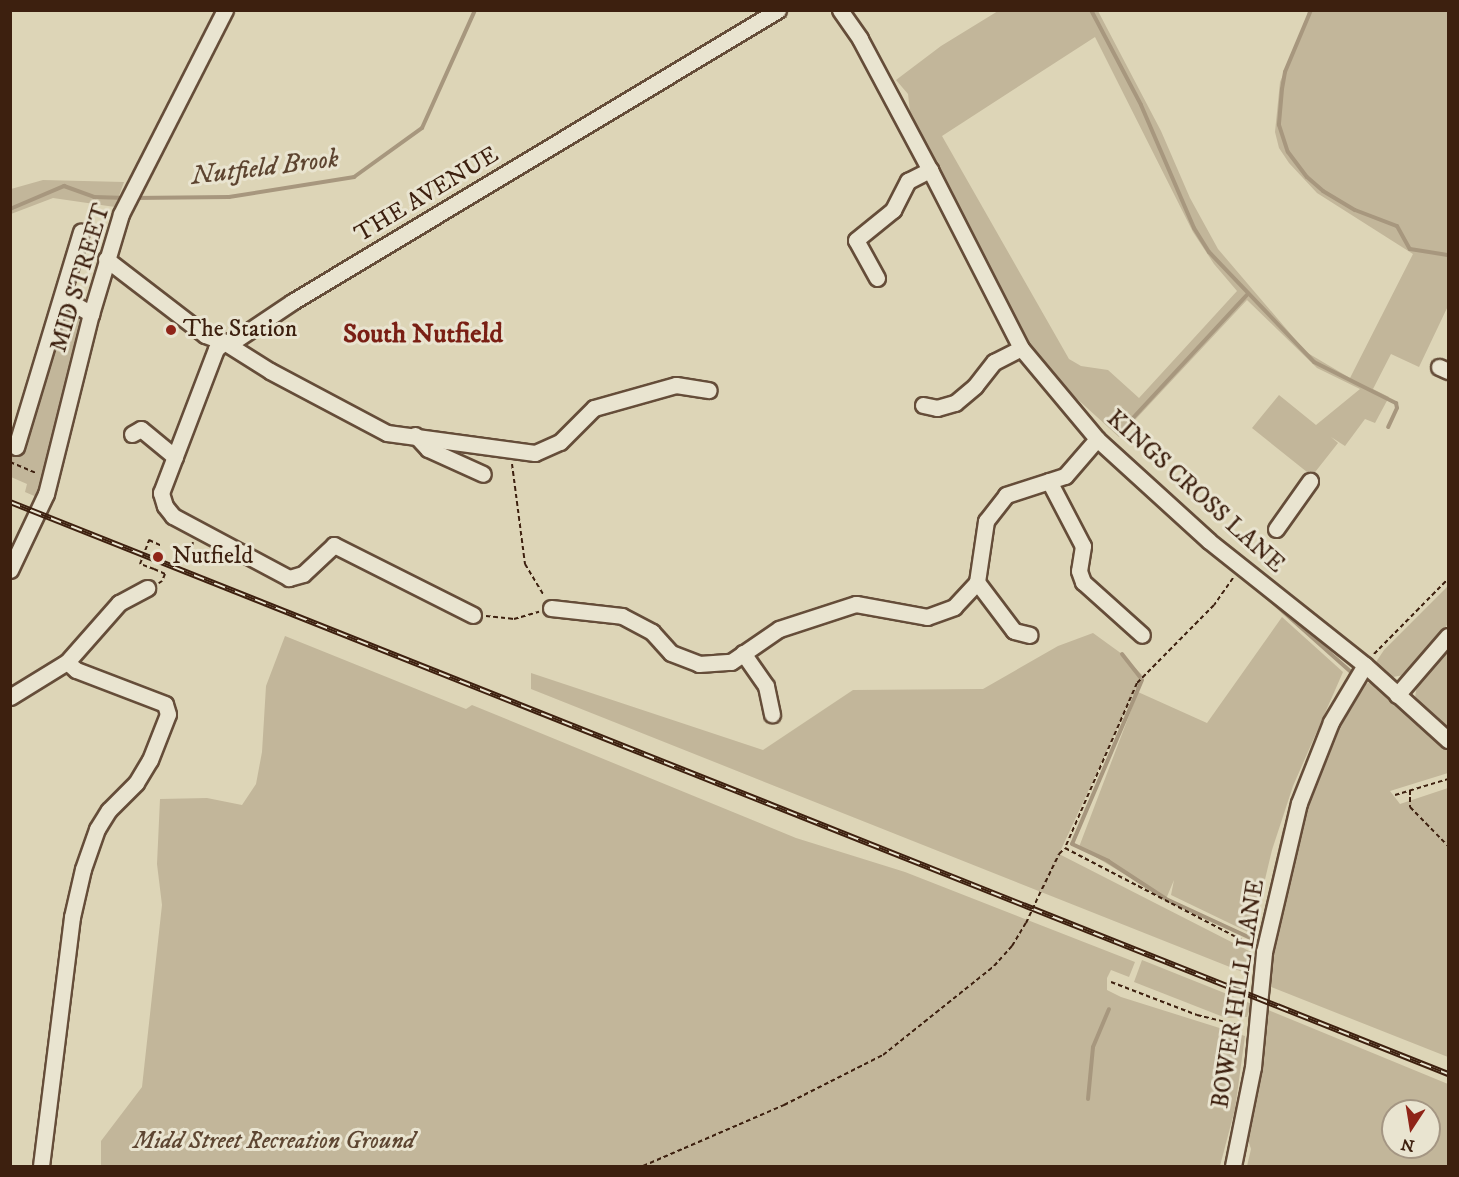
<!DOCTYPE html>
<html>
<head>
<meta charset="utf-8">
<style>
	body { margin:0 }
	#map { position:relative; width:1459px; height:1177px; overflow:hidden; background:#ddd5b7; font-family:"IM FELL DW Pica",serif }
	div>[style] { position:absolute }
	.green>* { inset:0; background:#c2b69a }
	.stream>* { height:4px; margin:-2px; padding:0 2px; transform-origin:2px; border-radius:2px; background:#a7977e }
	.path>* { height:2px; margin-top:-1px; transform-origin:0; background:repeating-linear-gradient(90deg,#3d200f 0 4.5px,transparent 0 7.5px) }
	.roads { filter:drop-shadow(2px 0 #654d39) drop-shadow(-2px 0 #654d39) drop-shadow(0 2px #654d39) drop-shadow(0 -2px #654d39) }
	.minor>* { height:15px; margin:-7.5px; padding:0 7.5px; transform-origin:7.5px; border-radius:7.5px; background:#e9e4d0 }
	.rail>* { height:6px; margin-top:-3px; transform-origin:0; background:repeating-linear-gradient(90deg,#e9e4d0 0 11px,#3d200f 0 22px); box-sizing:border-box; border-block:2px solid #3d200f }
	.path-bridge>* { height:2px; margin-top:-1px; transform-origin:0; background:repeating-linear-gradient(90deg,#3d200f 0 4.5px,transparent 0 7.5px) }
	.dots>* { width:16px; height:16px; translate:-50% -50%; box-sizing:border-box; border:3px solid #e9e4d0; border-radius:50% }
	span { translate:-50% -50%; white-space:nowrap; text-align:center; line-height:1.15; -webkit-text-stroke:6px #e9e4d0; paint-order:stroke }
	.street-label { font-size:24px; color:#3d200f }
	.poi-label { font-size:24px; color:#3d200f }
	.left { translate:0 -50%; text-align:left }
	.park-label { font-size:24px; color:#5e4632; font-style:italic }
	.water-label { font-size:26px; color:#5d4430; font-style:italic }
	.quarter-label { font-size:27px; color:#7a1f14; font-weight:700 }
	.frame { position:absolute; inset:0; border:12px solid #3d200f; pointer-events:none }
	.north { position:absolute; left:1381px; top:1099px; width:60px; height:60px; box-sizing:border-box; background:#e9e4d0; border:2px solid #a49683; border-radius:50%; rotate:192deg; font-size:16px; font-weight:700; line-height:24px; text-align:center; color:#3d200f }
	.north::after { content:''; display:block; margin:auto; width:21px; height:27px; background:#8f2418; clip-path:polygon(50% 0,100% 100%,50% 72%,0 100%) }
</style>
</head>
<body>
<div id="map">
	<div class="green">
		<div style="clip-path:polygon(evenodd,998px 11px,1098px 11px,1161px 131px,1190px 198px,1218px 249px,1306px 352px,1350px 378px,1413px 254px,1317px 193px,1289px 163px,1279px 148px,1275px 132px,1280px 82px,1305px 24px,1308px 11px,1448px 11px,1448px 306px,1419px 367px,1391px 354px,1373px 389px,1389px 397px,1375px 423px,1365px 419px,1345px 446px,1331px 437px,1338px 443px,1312px 476px,1252px 428px,1279px 395px,1316px 425px,1360px 389px,1317px 368px,1247px 300px,1119px 437px,1075px 397px,1026px 341px,910px 112px,908px 94px,896px 80px,941px 46px,998px 11px,1095px 37px,1193px 232px,1214px 264px,1237px 291px,1139px 398px,1108px 370px,1081px 366px,1069px 359px,942px 136px,1095px 37px)"></div>
		<div style="clip-path:polygon(43px 180px,124px 182px,115px 207px,53px 198px,11px 214px,11px 189px)"></div>
		<div style="clip-path:polygon(66px 313px,80px 318px,39px 498px,25px 492px,27px 484px,11px 477px,10px 450px,25px 448px)"></div>
		<div style="clip-path:polygon(1448px 586px,1448px 623px,1444px 630px,1404px 675px,1393px 677px,1382px 673px,1374px 665px,1384px 650px)"></div>
		<div style="clip-path:polygon(1282px 617px,1343px 672px,1293px 786px,1272px 850px,1252px 934px,1171px 895px,1174px 880px,1166px 899px,1079px 847px,1138px 692px,1207px 723px)"></div>
		<div style="clip-path:polygon(1093px 633px,1122px 654px,1142px 675px,1059px 854px,1253px 953px,1245px 973px,531px 689px,531px 673px,763px 750px,853px 690px,983px 689px,1058px 646px)"></div>
		<div style="clip-path:polygon(285px 636px,466px 709px,472px 705px,796px 838px,905px 872px,1135px 962px,1129px 977px,1111px 970px,1107px 978px,1107px 990px,1121px 997px,1245px 1036px,1235px 1109px,1220px 1166px,101px 1166px,101px 1141px,142px 1087px,162px 905px,157px 864px,160px 799px,207px 798px,242px 805px,256px 784px,262px 752px,266px 686px)"></div>
		<div style="clip-path:polygon(1448px 647px,1448px 732px,1420px 710px,1415px 698px,1417px 684px)"></div>
		<div style="clip-path:polygon(1368px 683px,1374px 684px,1448px 751px,1448px 773px,1390px 791px,1400px 804px,1448px 788px,1448px 1057px,1266px 985px,1302px 817px,1336px 724px,1360px 687px)"></div>
		<div style="clip-path:polygon(1142px 960px,1252px 1004px,1247px 1017px,1226px 1018px,1134px 982px)"></div>
		<div style="clip-path:polygon(evenodd,1261px 1007px,1448px 1084px,1448px 1166px,1247px 1166px,1251px 1149px,1247px 1137px,1263px 1041px,1261px 1007px,1393px 1111px,1429px 1111px,1429px 1147px,1393px 1147px,1393px 1111px)"></div>
	</div>
	<div class="stream">
		<div style="left:1091px;top:10px;width:107px;rotate:62.2deg"></div>
		<div style="left:1141px;top:105px;width:134px;rotate:66.7deg"></div>
		<div style="left:1194px;top:228px;width:28px;rotate:58deg"></div>
		<div style="left:1209px;top:252px;width:152px;rotate:46.3deg"></div>
		<div style="left:1314px;top:362px;width:92px;rotate:26.6deg"></div>
		<div style="left:1396px;top:403px;width:5px;rotate:79deg"></div>
		<div style="left:1397px;top:408px;width:21px;rotate:115deg"></div>
		<div style="left:1311px;top:10px;width:67px;rotate:112.8deg"></div>
		<div style="left:1285px;top:72px;width:17px;rotate:100deg"></div>
		<div style="left:1282px;top:89px;width:36px;rotate:95deg"></div>
		<div style="left:1279px;top:125px;width:28px;rotate:72deg"></div>
		<div style="left:1288px;top:152px;width:31px;rotate:53deg"></div>
		<div style="left:1307px;top:177px;width:21px;rotate:41deg"></div>
		<div style="left:1323px;top:191px;width:37px;rotate:31deg"></div>
		<div style="left:1355px;top:210px;width:45px;rotate:20.9deg"></div>
		<div style="left:1397px;top:226px;width:26px;rotate:61deg"></div>
		<div style="left:1410px;top:249px;width:38px;rotate:9deg"></div>
		<div style="left:133px;top:198px;width:96px;rotate:-0.6deg"></div>
		<div style="left:229px;top:197px;width:127px;rotate:-9.1deg"></div>
		<div style="left:354px;top:177px;width:84px;rotate:-35.8deg"></div>
		<div style="left:422px;top:128px;width:129px;rotate:-65.8deg"></div>
		<div style="left:10px;top:209px;width:59px;rotate:-23.1deg"></div>
		<div style="left:64px;top:186px;width:32px;rotate:20deg"></div>
		<div style="left:94px;top:197px;width:32px;rotate:2deg"></div>
		<div style="left:1119px;top:433px;width:188px;rotate:-47.2deg"></div>
		<div style="left:1260px;top:591px;width:123px;rotate:41.7deg"></div>
		<div style="left:1352px;top:673px;width:4px;rotate:124deg"></div>
		<div style="left:1122px;top:654px;width:29px;rotate:52deg"></div>
		<div style="left:1142px;top:680px;width:178px;rotate:113.1deg"></div>
		<div style="left:1072px;top:844px;width:40px;rotate:25deg"></div>
		<div style="left:1108px;top:861px;width:69px;rotate:33.2deg"></div>
		<div style="left:1166px;top:899px;width:102px;rotate:24.8deg"></div>
		<div style="left:1259px;top:942px;width:116px;rotate:-77deg"></div>
		<div style="left:1088px;top:1099px;width:52px;rotate:-84.5deg"></div>
		<div style="left:1093px;top:1047px;width:41px;rotate:-67.2deg"></div>
	</div>
	<div class="path">
		<div style="left:10px;top:462px;width:28px;rotate:23deg"></div>
		<div style="left:512px;top:464px;width:101px;rotate:82.6deg"></div>
		<div style="left:525px;top:564px;width:37px;rotate:59deg"></div>
		<div style="left:191px;top:554px;width:12px;rotate:-81deg"></div>
		<div style="left:154px;top:569px;width:12px;rotate:24deg"></div>
		<div style="left:165px;top:574px;width:8px;rotate:113deg"></div>
		<div style="left:162px;top:581px;width:4px;rotate:146deg"></div>
		<div style="left:1233px;top:578px;width:33px;rotate:125deg"></div>
		<div style="left:1214px;top:605px;width:110px;rotate:134.6deg"></div>
		<div style="left:1137px;top:683px;width:180px;rotate:113.6deg"></div>
		<div style="left:1065px;top:848px;width:210px;rotate:27.5deg"></div>
		<div style="left:486px;top:616px;width:28px;rotate:6deg"></div>
		<div style="left:514px;top:619px;width:26px;rotate:-16deg"></div>
		<div style="left:1374px;top:654px;width:105px;rotate:-45.4deg"></div>
		<div style="left:1410px;top:790px;width:17px;rotate:90deg"></div>
		<div style="left:1410px;top:807px;width:54px;rotate:45.7deg"></div>
		<div style="left:1395px;top:795px;width:55px;rotate:-16.8deg"></div>
		<div style="left:1042px;top:889px;width:39px;rotate:-64deg"></div>
		<div style="left:1059px;top:854px;width:8px;rotate:-45deg"></div>
		<div style="left:1111px;top:982px;width:92px;rotate:21deg"></div>
		<div style="left:1197px;top:1015px;width:46px;rotate:13.7deg"></div>
		<div style="left:643px;top:1166px;width:154px;rotate:-23.4deg"></div>
		<div style="left:784px;top:1105px;width:111px;rotate:-26.8deg"></div>
		<div style="left:883px;top:1055px;width:142px;rotate:-38.7deg"></div>
		<div style="left:994px;top:966px;width:27px;rotate:-48deg"></div>
		<div style="left:1012px;top:946px;width:27px;rotate:-59deg"></div>
	</div>
	<div class="roads">
		<div class="minor">
			<div style="left:840px;top:10px;width:35px;rotate:55deg"></div>
			<div style="left:860px;top:39px;width:149px;rotate:61.9deg"></div>
			<div style="left:930px;top:170px;width:200px;rotate:62.9deg"></div>
			<div style="left:1021px;top:348px;width:119px;rotate:50.1deg"></div>
			<div style="left:1097px;top:439px;width:151px;rotate:42.3deg"></div>
			<div style="left:1209px;top:541px;width:199px;rotate:38.5deg"></div>
			<div style="left:1365px;top:665px;width:112px;rotate:42.1deg"></div>
			<div style="left:106px;top:259px;width:125px;rotate:37.5deg"></div>
			<div style="left:205px;top:335px;width:20px;rotate:20deg"></div>
			<div style="left:224px;top:342px;width:10px;rotate:-6deg"></div>
			<div style="left:234px;top:341px;width:70px;rotate:-33.9deg"></div>
			<div style="left:292px;top:302px;width:567px;rotate:-31deg"></div>
			<div style="left:877px;top:278px;width:43px;rotate:-118.9deg"></div>
			<div style="left:856px;top:240px;width:48px;rotate:-39deg"></div>
			<div style="left:893px;top:210px;width:33px;rotate:-63deg"></div>
			<div style="left:908px;top:181px;width:25px;rotate:-27deg"></div>
			<div style="left:62px;top:297px;width:34px;rotate:30deg"></div>
			<div style="left:1439px;top:367px;width:10px;rotate:24deg"></div>
			<div style="left:923px;top:405px;width:14px;rotate:12deg"></div>
			<div style="left:937px;top:408px;width:19px;rotate:-16deg"></div>
			<div style="left:955px;top:403px;width:26px;rotate:-40deg"></div>
			<div style="left:975px;top:386px;width:31px;rotate:-52deg"></div>
			<div style="left:994px;top:362px;width:30px;rotate:-27deg"></div>
			<div style="left:132px;top:434px;width:10px;rotate:-29deg"></div>
			<div style="left:141px;top:429px;width:44px;rotate:39.5deg"></div>
			<div style="left:415px;top:435px;width:19px;rotate:47deg"></div>
			<div style="left:428px;top:449px;width:60px;rotate:24.4deg"></div>
			<div style="left:16px;top:447px;width:225px;rotate:-73.2deg"></div>
			<div style="left:1049px;top:481px;width:73px;rotate:62.4deg"></div>
			<div style="left:1083px;top:546px;width:25px;rotate:99deg"></div>
			<div style="left:1079px;top:571px;width:12px;rotate:70deg"></div>
			<div style="left:1083px;top:582px;width:79px;rotate:41.9deg"></div>
			<div style="left:1276px;top:529px;width:59px;rotate:-54.7deg"></div>
			<div style="left:10px;top:570px;width:84px;rotate:-64.7deg"></div>
			<div style="left:46px;top:494px;width:186px;rotate:-76deg"></div>
			<div style="left:91px;top:314px;width:104px;rotate:-73.3deg"></div>
			<div style="left:121px;top:214px;width:229px;rotate:-63deg"></div>
			<div style="left:977px;top:582px;width:61px;rotate:52.9deg"></div>
			<div style="left:1014px;top:631px;width:16px;rotate:14deg"></div>
			<div style="left:551px;top:608px;width:71px;rotate:6.4deg"></div>
			<div style="left:622px;top:616px;width:34px;rotate:28deg"></div>
			<div style="left:652px;top:632px;width:28px;rotate:48deg"></div>
			<div style="left:671px;top:653px;width:30px;rotate:21deg"></div>
			<div style="left:699px;top:664px;width:32px;rotate:-4deg"></div>
			<div style="left:731px;top:662px;width:58px;rotate:-34.5deg"></div>
			<div style="left:779px;top:629px;width:81px;rotate:-18deg"></div>
			<div style="left:856px;top:604px;width:72px;rotate:10.4deg"></div>
			<div style="left:927px;top:617px;width:29px;rotate:-20deg"></div>
			<div style="left:954px;top:607px;width:34px;rotate:-47deg"></div>
			<div style="left:977px;top:582px;width:62px;rotate:-81.6deg"></div>
			<div style="left:986px;top:521px;width:33px;rotate:-52deg"></div>
			<div style="left:1006px;top:495px;width:62px;rotate:-17.9deg"></div>
			<div style="left:1065px;top:476px;width:49px;rotate:-49.1deg"></div>
			<div style="left:473px;top:615px;width:156px;rotate:-153.3deg"></div>
			<div style="left:334px;top:545px;width:42px;rotate:136.9deg"></div>
			<div style="left:303px;top:574px;width:15px;rotate:164deg"></div>
			<div style="left:289px;top:578px;width:132px;rotate:-151.9deg"></div>
			<div style="left:173px;top:516px;width:13px;rotate:-129deg"></div>
			<div style="left:165px;top:506px;width:14px;rotate:-107deg"></div>
			<div style="left:161px;top:493px;width:154px;rotate:-69.1deg"></div>
			<div style="left:216px;top:349px;width:11px;rotate:-41deg"></div>
			<div style="left:224px;top:342px;width:54px;rotate:32.2deg"></div>
			<div style="left:270px;top:371px;width:132px;rotate:27.9deg"></div>
			<div style="left:387px;top:433px;width:149px;rotate:7.7deg"></div>
			<div style="left:535px;top:453px;width:27px;rotate:-24deg"></div>
			<div style="left:560px;top:442px;width:48px;rotate:-45deg"></div>
			<div style="left:594px;top:408px;width:85px;rotate:-15.7deg"></div>
			<div style="left:676px;top:385px;width:33px;rotate:9deg"></div>
			<div style="left:743px;top:653px;width:40px;rotate:55.1deg"></div>
			<div style="left:766px;top:686px;width:29px;rotate:78deg"></div>
			<div style="left:1397px;top:695px;width:78px;rotate:-49.2deg"></div>
			<div style="left:10px;top:697px;width:67px;rotate:-31.6deg"></div>
			<div style="left:67px;top:662px;width:79px;rotate:-48.6deg"></div>
			<div style="left:119px;top:603px;width:32px;rotate:-28deg"></div>
			<div style="left:41px;top:1166px;width:251px;rotate:-82.9deg"></div>
			<div style="left:72px;top:917px;width:49px;rotate:-77.1deg"></div>
			<div style="left:83px;top:869px;width:42px;rotate:-70.7deg"></div>
			<div style="left:97px;top:829px;width:22px;rotate:-58deg"></div>
			<div style="left:109px;top:810px;width:38px;rotate:-45deg"></div>
			<div style="left:136px;top:783px;width:27px;rotate:-59deg"></div>
			<div style="left:150px;top:760px;width:49px;rotate:-68.6deg"></div>
			<div style="left:168px;top:714px;width:10px;rotate:-107deg"></div>
			<div style="left:165px;top:704px;width:95px;rotate:-159.1deg"></div>
			<div style="left:76px;top:670px;width:12px;rotate:-138deg"></div>
			<div style="left:1233px;top:1166px;width:101px;rotate:-78.6deg"></div>
			<div style="left:1253px;top:1067px;width:116px;rotate:-84.5deg"></div>
			<div style="left:1264px;top:952px;width:153px;rotate:-76.8deg"></div>
			<div style="left:1299px;top:803px;width:87px;rotate:-68.4deg"></div>
			<div style="left:1331px;top:722px;width:66px;rotate:-59.2deg"></div>
		</div>
	</div>
	<div class="rail">
		<div style="left:10px;top:502px;width:1548px;rotate:21.69deg"></div>
	</div>
	<div class="path-bridge">
		<div style="left:154px;top:569px;width:15px;rotate:-160deg"></div>
		<div style="left:140px;top:564px;width:26px;rotate:-69deg"></div>
		<div style="left:149px;top:540px;width:14px;rotate:25deg"></div>
		<div style="left:1026px;top:923px;width:38px;rotate:-65deg"></div>
	</div>
	<div class="dots">
		<div style="left:171px;top:330px;background:#8f2418"></div>
		<div style="left:158px;top:557px;background:#8f2418"></div>
	</div>
	<div class="street-label">
		<span style="left:427px;top:195px;rotate:-31deg">THE AVENUE</span>
		<span style="left:81px;top:278px;rotate:-73deg">MID STREET</span>
		<span style="left:1195px;top:492px;rotate:42deg">KINGS CROSS LANE</span>
		<span style="left:1239px;top:994px;rotate:-81deg">BOWER HILL LANE</span>
	</div>
	<div class="poi-label">
		<span class="left" style="left:183px;top:330px">The Station</span>
		<span class="left" style="left:172px;top:557px">Nutfield</span>
	</div>
	<div class="park-label">
		<span style="left:274px;top:1142px">Midd Street Recreation Ground</span>
	</div>
	<div class="water-label">
		<span style="left:265px;top:168px;rotate:-7deg">Nutfield Brook</span>
	</div>
	<div class="quarter-label">
		<span style="left:423px;top:335px">South Nutfield</span>
	</div>
	<div class="frame"></div>
	<div class="north">N</div>
</div>
</body>
</html>
